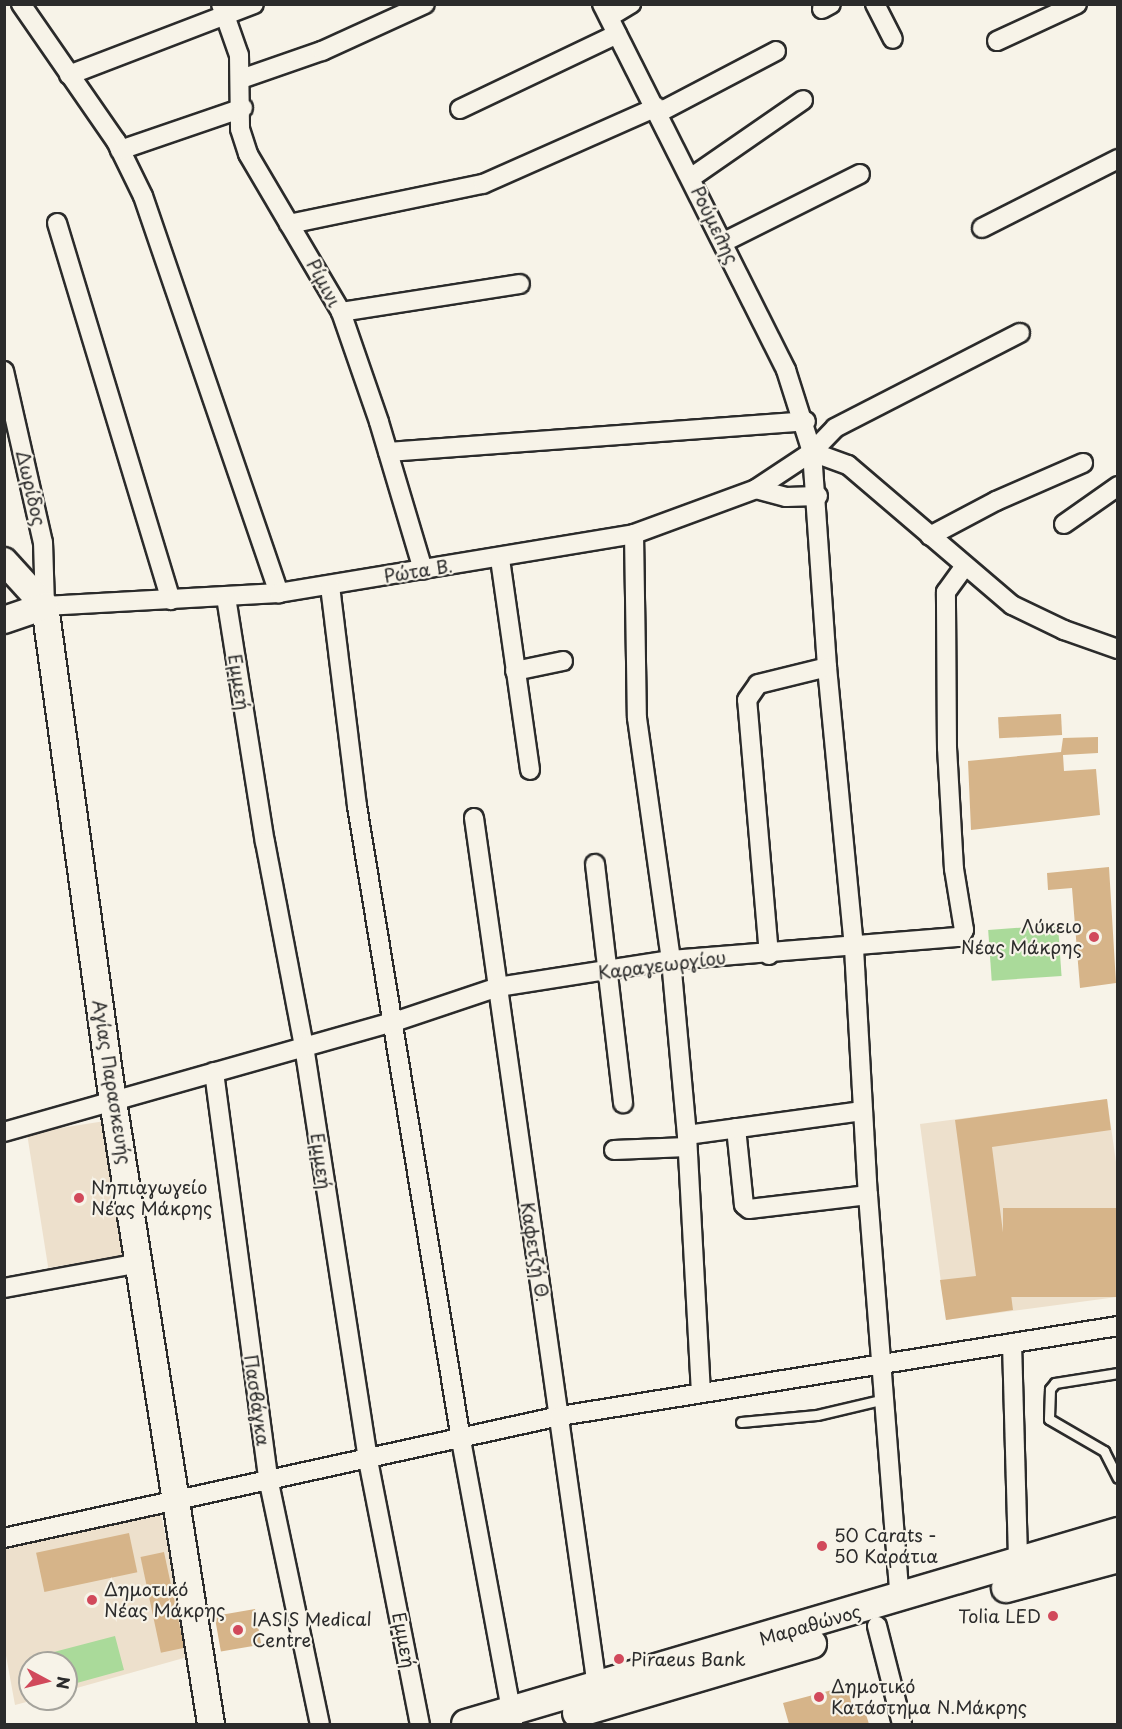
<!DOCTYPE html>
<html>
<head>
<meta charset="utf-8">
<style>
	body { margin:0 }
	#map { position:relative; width:1122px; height:1729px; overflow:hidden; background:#f7f3e8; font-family:"Playpen Sans",sans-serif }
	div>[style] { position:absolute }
	.built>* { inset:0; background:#ede0cc; transform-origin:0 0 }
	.green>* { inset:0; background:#aada9a; transform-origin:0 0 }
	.building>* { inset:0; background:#d6b489; transform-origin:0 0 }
	.roads { filter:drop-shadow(2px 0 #2b2b2b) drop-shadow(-2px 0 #2b2b2b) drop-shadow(0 2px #2b2b2b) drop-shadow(0 -2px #2b2b2b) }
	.lane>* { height:9px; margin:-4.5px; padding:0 4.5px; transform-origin:4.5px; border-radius:4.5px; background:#f7f3e8 }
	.street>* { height:18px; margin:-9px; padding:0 9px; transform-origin:9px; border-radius:9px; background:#f7f3e8 }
	.secondary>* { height:26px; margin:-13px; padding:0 13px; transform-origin:13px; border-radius:13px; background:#f7f3e8 }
	.primary>* { height:28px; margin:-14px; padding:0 14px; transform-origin:14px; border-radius:14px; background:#f7f3e8 }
	.dots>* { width:16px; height:16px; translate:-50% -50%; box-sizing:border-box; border:3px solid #f7f3e8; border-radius:50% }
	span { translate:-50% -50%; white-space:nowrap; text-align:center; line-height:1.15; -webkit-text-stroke:4.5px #f7f3e8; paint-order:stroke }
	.street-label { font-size:18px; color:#2b2b2b }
	.poi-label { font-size:18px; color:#2b2b2b }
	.right { translate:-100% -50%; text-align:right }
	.left { translate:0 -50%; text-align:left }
	.frame { position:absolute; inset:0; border:6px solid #2b2b2b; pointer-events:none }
	.north { position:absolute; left:18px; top:1651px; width:60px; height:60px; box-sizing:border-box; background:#f7f3e8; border:2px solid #a5a39c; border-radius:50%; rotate:97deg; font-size:16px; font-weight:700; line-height:24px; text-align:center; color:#2b2b2b }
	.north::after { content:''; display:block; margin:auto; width:21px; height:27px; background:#d1495b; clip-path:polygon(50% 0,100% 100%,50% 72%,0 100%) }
</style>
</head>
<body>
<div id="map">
	<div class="built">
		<div style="clip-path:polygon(1107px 1099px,1118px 1176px,1117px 1297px,946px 1320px,920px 1124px)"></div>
		<div style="left:105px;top:1121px;width:136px;height:79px;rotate:81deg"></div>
		<div style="clip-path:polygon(160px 1510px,191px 1656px,66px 1691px,66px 1663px,30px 1663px,30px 1699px,38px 1699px,15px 1705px,5px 1650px,4px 1550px)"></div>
	</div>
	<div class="green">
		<div style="left:1058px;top:925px;width:51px;height:70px;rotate:86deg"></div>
		<div style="clip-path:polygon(115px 1636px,124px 1670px,66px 1686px,66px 1663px,52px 1663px,50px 1653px)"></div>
	</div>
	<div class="building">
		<div style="left:1061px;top:714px;width:21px;height:63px;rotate:87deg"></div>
		<div style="clip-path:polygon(1098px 737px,1098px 753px,1063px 755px,1064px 771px,1096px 769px,1100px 815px,971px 830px,968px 761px,1061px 752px,1063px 738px)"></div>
		<div style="clip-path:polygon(1109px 867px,1116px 983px,1080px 988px,1072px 888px,1048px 890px,1047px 873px)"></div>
		<div style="clip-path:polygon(1107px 1099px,1111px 1130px,992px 1147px,1013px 1310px,946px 1320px,940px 1280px,976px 1276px,955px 1120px)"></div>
		<div style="left:1118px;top:1208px;width:89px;height:115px;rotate:90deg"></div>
		<div style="left:129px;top:1533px;width:40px;height:95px;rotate:78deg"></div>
		<div style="left:164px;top:1552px;width:98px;height:24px;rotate:78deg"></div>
		<div style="left:255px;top:1609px;width:36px;height:41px;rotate:80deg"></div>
		<div style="clip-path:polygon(847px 1686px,852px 1706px,862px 1702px,869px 1724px,789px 1724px,783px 1703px)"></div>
	</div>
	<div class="roads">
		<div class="lane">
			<div style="left:1118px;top:1373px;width:64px;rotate:171deg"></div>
			<div style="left:1055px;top:1383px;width:8px;rotate:130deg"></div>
			<div style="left:1050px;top:1389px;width:30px;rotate:92deg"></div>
			<div style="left:1049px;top:1419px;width:64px;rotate:30.2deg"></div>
			<div style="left:1104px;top:1451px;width:30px;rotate:63deg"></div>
			<div style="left:741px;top:1422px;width:76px;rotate:-5.3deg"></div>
			<div style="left:817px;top:1415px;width:69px;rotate:-13.4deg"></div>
		</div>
		<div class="street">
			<div style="left:21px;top:4px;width:167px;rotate:55.3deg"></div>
			<div style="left:116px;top:141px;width:61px;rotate:63.9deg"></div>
			<div style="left:143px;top:196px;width:420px;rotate:71.1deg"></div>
			<div style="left:221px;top:4px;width:54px;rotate:70.6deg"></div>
			<div style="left:239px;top:55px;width:74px;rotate:89.2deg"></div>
			<div style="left:240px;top:129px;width:26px;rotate:72deg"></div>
			<div style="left:248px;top:154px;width:183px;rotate:59.5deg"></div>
			<div style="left:341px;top:312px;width:116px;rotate:70.9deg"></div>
			<div style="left:379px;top:422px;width:154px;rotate:73.4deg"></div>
			<div style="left:602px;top:4px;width:410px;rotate:63.3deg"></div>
			<div style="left:786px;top:370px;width:86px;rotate:72.4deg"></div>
			<div style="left:812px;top:452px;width:216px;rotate:86deg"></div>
			<div style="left:827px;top:667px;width:282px;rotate:84.5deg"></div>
			<div style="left:854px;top:948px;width:247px;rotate:86.8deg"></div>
			<div style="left:868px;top:1195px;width:405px;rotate:85.5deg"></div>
			<div style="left:875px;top:4px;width:39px;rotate:63deg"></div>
			<div style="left:822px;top:9px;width:10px;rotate:-29deg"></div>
			<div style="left:609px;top:17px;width:26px;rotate:-31deg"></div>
			<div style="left:997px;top:41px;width:88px;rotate:-24.8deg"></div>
			<div style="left:69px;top:75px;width:198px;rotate:-21deg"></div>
			<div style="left:241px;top:79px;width:86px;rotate:-19.1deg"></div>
			<div style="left:322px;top:51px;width:113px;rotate:-24.5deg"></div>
			<div style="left:460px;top:109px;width:174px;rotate:-25.5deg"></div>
			<div style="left:660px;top:112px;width:131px;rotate:-27.7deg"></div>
			<div style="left:120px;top:150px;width:130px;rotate:-18.9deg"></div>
			<div style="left:692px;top:177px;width:135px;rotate:-34.7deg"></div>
			<div style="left:57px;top:223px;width:394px;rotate:73.2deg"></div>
			<div style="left:289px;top:224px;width:198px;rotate:-11.7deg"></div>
			<div style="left:483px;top:184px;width:190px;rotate:-23.9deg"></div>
			<div style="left:982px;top:228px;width:153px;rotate:-26.9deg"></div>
			<div style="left:724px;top:242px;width:152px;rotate:-26.6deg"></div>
			<div style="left:341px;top:312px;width:181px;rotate:-8.9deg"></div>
			<div style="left:4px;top:371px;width:175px;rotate:77.2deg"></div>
			<div style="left:43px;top:542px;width:64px;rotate:88.2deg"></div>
			<div style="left:45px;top:606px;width:234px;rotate:-3.2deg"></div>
			<div style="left:279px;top:593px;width:360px;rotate:-9.4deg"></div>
			<div style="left:634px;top:534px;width:130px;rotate:-20.2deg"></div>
			<div style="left:756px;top:489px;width:67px;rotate:-33.5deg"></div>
			<div style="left:812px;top:452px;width:33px;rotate:-46deg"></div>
			<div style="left:835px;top:428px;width:208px;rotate:-27.2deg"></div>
			<div style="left:388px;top:452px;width:419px;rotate:-4.2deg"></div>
			<div style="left:812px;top:452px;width:38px;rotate:20deg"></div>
			<div style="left:848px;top:465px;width:216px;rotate:40.5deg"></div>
			<div style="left:1012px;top:605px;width:58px;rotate:25.7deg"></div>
			<div style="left:1064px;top:630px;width:57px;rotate:19.4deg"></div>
			<div style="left:756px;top:489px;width:31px;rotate:15deg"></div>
			<div style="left:786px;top:497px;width:32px;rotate:-2deg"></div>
			<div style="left:1064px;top:524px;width:66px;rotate:-35.1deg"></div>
			<div style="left:634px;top:534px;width:184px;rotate:89.1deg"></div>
			<div style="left:637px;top:718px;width:244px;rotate:82deg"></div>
			<div style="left:671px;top:960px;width:176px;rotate:84.8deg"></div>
			<div style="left:687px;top:1135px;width:258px;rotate:86.9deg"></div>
			<div style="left:930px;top:536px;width:75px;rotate:-27.9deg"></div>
			<div style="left:996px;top:501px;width:95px;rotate:-23.6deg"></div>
			<div style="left:500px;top:559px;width:213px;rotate:81.9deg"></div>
			<div style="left:330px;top:586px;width:222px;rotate:83deg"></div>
			<div style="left:357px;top:806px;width:642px;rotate:80.68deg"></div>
			<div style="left:461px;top:1440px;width:286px;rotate:79.5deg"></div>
			<div style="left:226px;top:597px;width:248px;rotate:81deg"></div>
			<div style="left:265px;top:842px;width:208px;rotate:79.2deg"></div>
			<div style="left:304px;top:1046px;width:419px;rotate:81.2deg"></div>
			<div style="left:368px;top:1460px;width:269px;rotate:78.9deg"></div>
			<div style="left:515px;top:671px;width:49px;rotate:-11.8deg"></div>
			<div style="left:474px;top:818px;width:878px;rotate:81.94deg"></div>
			<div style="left:595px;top:864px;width:241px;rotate:83.3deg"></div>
			<div style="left:769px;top:955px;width:256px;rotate:-94.9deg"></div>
			<div style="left:747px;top:700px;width:19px;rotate:-55deg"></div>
			<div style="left:758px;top:684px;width:71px;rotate:-13.8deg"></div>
			<div style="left:214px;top:1072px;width:410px;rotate:82.4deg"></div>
			<div style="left:268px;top:1478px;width:251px;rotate:78.1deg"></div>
			<div style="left:736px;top:1128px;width:77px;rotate:84.1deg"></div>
			<div style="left:744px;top:1205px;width:6px;rotate:39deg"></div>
			<div style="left:749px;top:1209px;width:120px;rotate:-6.7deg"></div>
			<div style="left:4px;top:1132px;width:405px;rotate:-15.8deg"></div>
			<div style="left:394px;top:1022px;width:110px;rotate:-18.6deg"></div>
			<div style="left:498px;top:987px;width:175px;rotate:-8.9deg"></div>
			<div style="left:671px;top:960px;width:290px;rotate:-4.6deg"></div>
			<div style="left:960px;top:937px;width:8px;rotate:-60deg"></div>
			<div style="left:964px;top:930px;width:62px;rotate:-99.3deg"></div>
			<div style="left:954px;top:869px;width:121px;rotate:-93.3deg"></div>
			<div style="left:947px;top:748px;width:156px;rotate:-90.4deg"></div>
			<div style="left:946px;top:592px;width:32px;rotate:-54deg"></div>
			<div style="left:687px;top:1135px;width:177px;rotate:-7.8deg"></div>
			<div style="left:614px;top:1150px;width:73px;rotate:-2.4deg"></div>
			<div style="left:4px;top:1288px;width:138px;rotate:-10.4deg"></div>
			<div style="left:1012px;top:1343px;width:221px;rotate:88.4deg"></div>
			<div style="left:4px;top:1538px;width:569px;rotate:-12.38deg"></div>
			<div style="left:560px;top:1416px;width:565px;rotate:-9.16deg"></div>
			<div style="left:877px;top:1626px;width:101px;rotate:75.7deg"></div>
		</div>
		<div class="secondary">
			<div style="left:4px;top:561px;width:61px;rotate:47.7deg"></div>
			<div style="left:45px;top:606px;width:500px;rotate:82.2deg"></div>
			<div style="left:113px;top:1101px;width:631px;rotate:81.06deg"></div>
			<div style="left:4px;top:620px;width:43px;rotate:-18.9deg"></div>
		</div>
		<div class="primary">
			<div style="left:1006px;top:1588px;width:116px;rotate:-15deg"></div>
			<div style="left:577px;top:1713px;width:245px;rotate:-16.4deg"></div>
			<div style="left:466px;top:1724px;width:680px;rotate:-16.41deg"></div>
		</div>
	</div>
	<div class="dots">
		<div style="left:1094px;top:937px;background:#d1495b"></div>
		<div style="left:79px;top:1198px;background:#d1495b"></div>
		<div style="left:822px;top:1546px;background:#d1495b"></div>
		<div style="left:92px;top:1600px;background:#d1495b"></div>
		<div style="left:1053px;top:1616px;background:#d1495b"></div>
		<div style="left:238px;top:1630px;background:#d1495b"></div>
		<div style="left:619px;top:1659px;background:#d1495b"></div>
		<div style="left:819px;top:1697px;background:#d1495b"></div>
	</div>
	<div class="street-label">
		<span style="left:715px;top:225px;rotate:64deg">Ρούμελης</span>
		<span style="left:324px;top:283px;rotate:62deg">Ρίμινι</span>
		<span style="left:31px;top:488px;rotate:77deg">Δωρίδος</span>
		<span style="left:418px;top:571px;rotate:-9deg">Ρώτα Β.</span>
		<span style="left:239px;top:682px;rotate:81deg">Εμμεή</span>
		<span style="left:662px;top:965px;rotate:-7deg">Καραγεωργίου</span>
		<span style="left:112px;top:1082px;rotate:81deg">Αγίας Παρασκευής</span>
		<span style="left:321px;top:1161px;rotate:82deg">Εμμεή</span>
		<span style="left:535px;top:1252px;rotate:81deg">Καφετζή Θ.</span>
		<span style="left:257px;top:1400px;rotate:82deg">Πασβάγκα</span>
		<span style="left:810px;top:1625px;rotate:-16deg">Μαραθώνος</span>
		<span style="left:404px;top:1640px;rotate:79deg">Εμμεή</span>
	</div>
	<div class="poi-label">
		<span class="right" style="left:1082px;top:937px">Λύκειο<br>Νέας Μάκρης</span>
		<span class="left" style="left:91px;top:1198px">Νηπιαγωγείο<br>Νέας Μάκρης</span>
		<span class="left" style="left:834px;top:1546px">50 Carats -<br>50 Καράτια</span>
		<span class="left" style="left:104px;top:1600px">Δημοτικό<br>Νέας Μάκρης</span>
		<span class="right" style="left:1041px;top:1616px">Tolia LED</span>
		<span class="left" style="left:252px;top:1630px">IASIS Medical<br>Centre</span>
		<span class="left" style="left:631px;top:1659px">Piraeus Bank</span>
		<span class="left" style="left:831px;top:1697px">Δημοτικό<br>Κατάστημα Ν.Μάκρης</span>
	</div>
	<div class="frame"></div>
	<div class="north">N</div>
</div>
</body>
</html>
